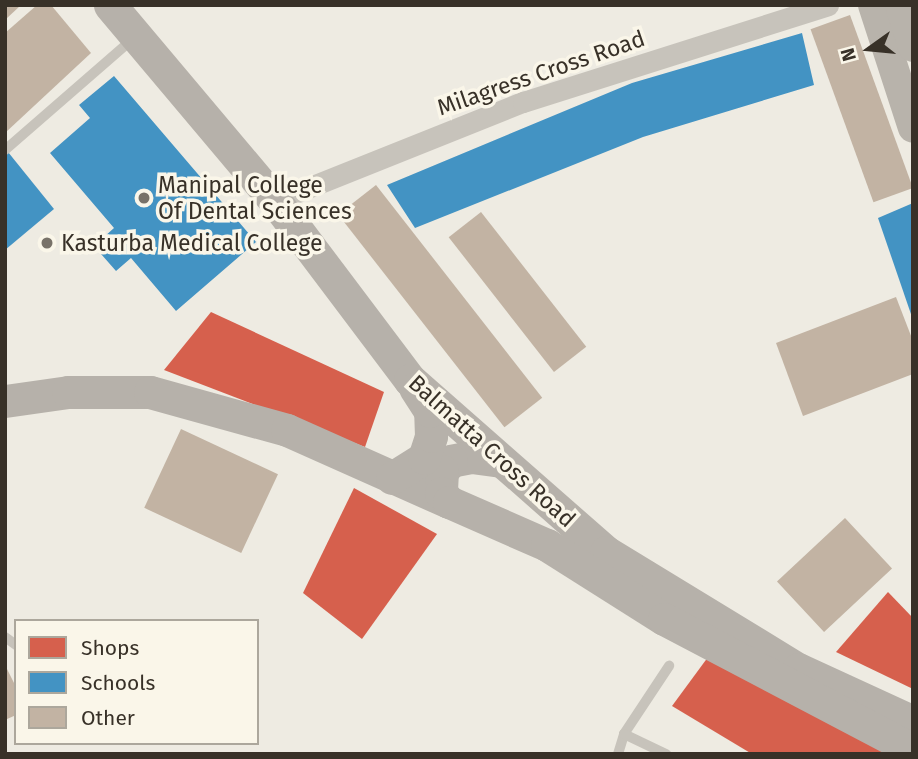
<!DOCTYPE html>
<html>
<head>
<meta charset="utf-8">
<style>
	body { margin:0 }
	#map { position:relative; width:918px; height:759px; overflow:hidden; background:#eeebe2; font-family:"Fira Sans",sans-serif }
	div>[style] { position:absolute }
	.shops>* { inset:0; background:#d6604d }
	.schools>* { inset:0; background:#4393c3 }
	.building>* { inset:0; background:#c2b3a3; transform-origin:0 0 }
	.lane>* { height:10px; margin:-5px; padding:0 5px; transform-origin:5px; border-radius:5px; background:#c7c3bb }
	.street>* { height:21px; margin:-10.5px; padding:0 10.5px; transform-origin:10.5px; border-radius:10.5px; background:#c7c3bb }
	.secondary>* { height:30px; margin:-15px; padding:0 15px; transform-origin:15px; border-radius:15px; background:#b8b3ab }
	.primary>* { height:33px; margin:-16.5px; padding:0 16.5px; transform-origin:16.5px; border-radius:16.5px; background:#b6b1aa }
	.dots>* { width:19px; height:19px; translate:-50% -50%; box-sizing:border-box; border:4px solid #faf6e9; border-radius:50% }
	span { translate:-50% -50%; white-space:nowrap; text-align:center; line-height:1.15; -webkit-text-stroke:7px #faf6e9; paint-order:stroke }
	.street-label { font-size:23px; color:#383128 }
	.poi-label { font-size:23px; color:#383128 }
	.left { translate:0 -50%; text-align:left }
	.frame { position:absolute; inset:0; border:7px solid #383128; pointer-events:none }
	.legend { position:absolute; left:14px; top:619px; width:245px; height:126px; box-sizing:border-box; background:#faf6e9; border:2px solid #aca79c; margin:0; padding:9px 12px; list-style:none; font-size:21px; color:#383128 }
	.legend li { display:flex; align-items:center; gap:14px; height:35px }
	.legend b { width:35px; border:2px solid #aca79c }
	.north { position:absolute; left:834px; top:14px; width:70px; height:70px; -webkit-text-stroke:5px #faf6e9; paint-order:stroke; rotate:255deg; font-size:19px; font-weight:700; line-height:28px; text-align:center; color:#383128 }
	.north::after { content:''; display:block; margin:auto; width:24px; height:32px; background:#383128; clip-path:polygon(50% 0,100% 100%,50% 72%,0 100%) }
</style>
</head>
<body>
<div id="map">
	<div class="shops">
		<div style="clip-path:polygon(211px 312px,384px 392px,365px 447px,164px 370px)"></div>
		<div style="clip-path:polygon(354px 488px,437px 534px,362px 639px,303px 593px)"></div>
		<div style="clip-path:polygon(888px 592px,913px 618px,913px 689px,836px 652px)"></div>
		<div style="clip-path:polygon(711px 653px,888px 754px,752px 754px,672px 706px)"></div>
	</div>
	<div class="schools">
		<div style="clip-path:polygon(802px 33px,814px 85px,643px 137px,415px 228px,387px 185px,632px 83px)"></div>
		<div style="clip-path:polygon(114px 76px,256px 242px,176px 311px,131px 258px,116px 271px,94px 246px,114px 228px,50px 153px,90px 118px,79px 105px)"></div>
		<div style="clip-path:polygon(8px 152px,54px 209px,5px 250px,5px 153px)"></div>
		<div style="clip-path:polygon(913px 203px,913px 317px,912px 317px,878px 218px)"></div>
	</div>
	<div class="building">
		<div style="clip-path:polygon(5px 5px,21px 5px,5px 20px)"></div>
		<div style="clip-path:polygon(37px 5px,51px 5px,91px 53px,5px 133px,5px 33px)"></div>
		<div style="left:850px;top:15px;width:184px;height:42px;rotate:70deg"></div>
		<div style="left:376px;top:185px;width:270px;height:48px;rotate:52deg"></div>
		<div style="left:481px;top:212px;width:171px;height:41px;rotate:52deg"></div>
		<div style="clip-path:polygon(896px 297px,913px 341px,913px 374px,803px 416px,776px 343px)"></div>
		<div style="left:181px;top:429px;width:107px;height:87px;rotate:25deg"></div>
		<div style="left:845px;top:518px;width:69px;height:93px;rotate:47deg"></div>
		<div style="clip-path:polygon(5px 665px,16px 687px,16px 715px,5px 720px)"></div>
	</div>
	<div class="lane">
		<div style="left:5px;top:150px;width:171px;rotate:-41deg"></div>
		<div style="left:5px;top:637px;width:14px;rotate:36deg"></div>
		<div style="left:624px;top:734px;width:82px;rotate:-56.5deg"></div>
		<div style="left:618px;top:754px;width:21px;rotate:-73deg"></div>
		<div style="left:624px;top:734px;width:47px;rotate:25.5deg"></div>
	</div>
	<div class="street">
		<div style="left:275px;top:201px;width:267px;rotate:-21.8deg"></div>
		<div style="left:523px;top:102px;width:320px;rotate:-17.6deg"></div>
	</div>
	<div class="secondary">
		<div style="left:873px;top:5px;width:129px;rotate:72deg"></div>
		<div style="left:900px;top:5px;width:44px;rotate:72.8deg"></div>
	</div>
	<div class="primary">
		<div style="left:110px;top:5px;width:256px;rotate:49.9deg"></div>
		<div style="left:275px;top:201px;width:224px;rotate:53deg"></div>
		<div style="left:410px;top:380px;width:261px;rotate:41.3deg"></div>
		<div style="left:606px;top:552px;width:225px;rotate:31.4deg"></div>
		<div style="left:798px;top:669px;width:127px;rotate:24.7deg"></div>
		<div style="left:5px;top:401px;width:64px;rotate:-8.1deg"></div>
		<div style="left:68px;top:392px;width:82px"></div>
		<div style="left:150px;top:392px;width:142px;rotate:15.5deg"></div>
		<div style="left:287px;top:430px;width:177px;rotate:24deg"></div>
		<div style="left:501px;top:461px;width:30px;rotate:-172deg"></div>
		<div style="left:471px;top:457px;width:20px;rotate:169deg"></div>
		<div style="left:451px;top:461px;width:13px;rotate:132deg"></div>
		<div style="left:442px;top:471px;width:22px;rotate:93deg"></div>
		<div style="left:441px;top:493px;width:12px;rotate:48deg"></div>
		<div style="left:449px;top:502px;width:107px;rotate:23.7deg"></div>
		<div style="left:547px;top:545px;width:138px;rotate:32.3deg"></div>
		<div style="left:664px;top:619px;width:281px;rotate:27.7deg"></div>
		<div style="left:392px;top:478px;width:38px;rotate:-32deg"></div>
		<div style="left:424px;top:458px;width:23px;rotate:-72deg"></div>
		<div style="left:431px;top:436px;width:25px;rotate:-92deg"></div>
		<div style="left:430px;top:411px;width:27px;rotate:-123deg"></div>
	</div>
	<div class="dots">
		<div style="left:144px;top:198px;background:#787269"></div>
		<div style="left:47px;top:243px;background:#787269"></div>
	</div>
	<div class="street-label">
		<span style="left:541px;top:73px;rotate:-19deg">Milagress Cross Road</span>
		<span style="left:492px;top:451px;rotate:42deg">Balmatta Cross Road</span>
	</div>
	<div class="poi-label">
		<span class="left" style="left:158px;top:198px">Manipal College<br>Of Dental Sciences</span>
		<span class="left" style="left:61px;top:243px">Kasturba Medical College</span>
	</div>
	<div class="frame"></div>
	<ul class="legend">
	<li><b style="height:19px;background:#d6604d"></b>Shops</li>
	<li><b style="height:19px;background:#4393c3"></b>Schools</li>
	<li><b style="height:19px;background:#c2b3a3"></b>Other</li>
	</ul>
	<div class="north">N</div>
</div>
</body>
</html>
